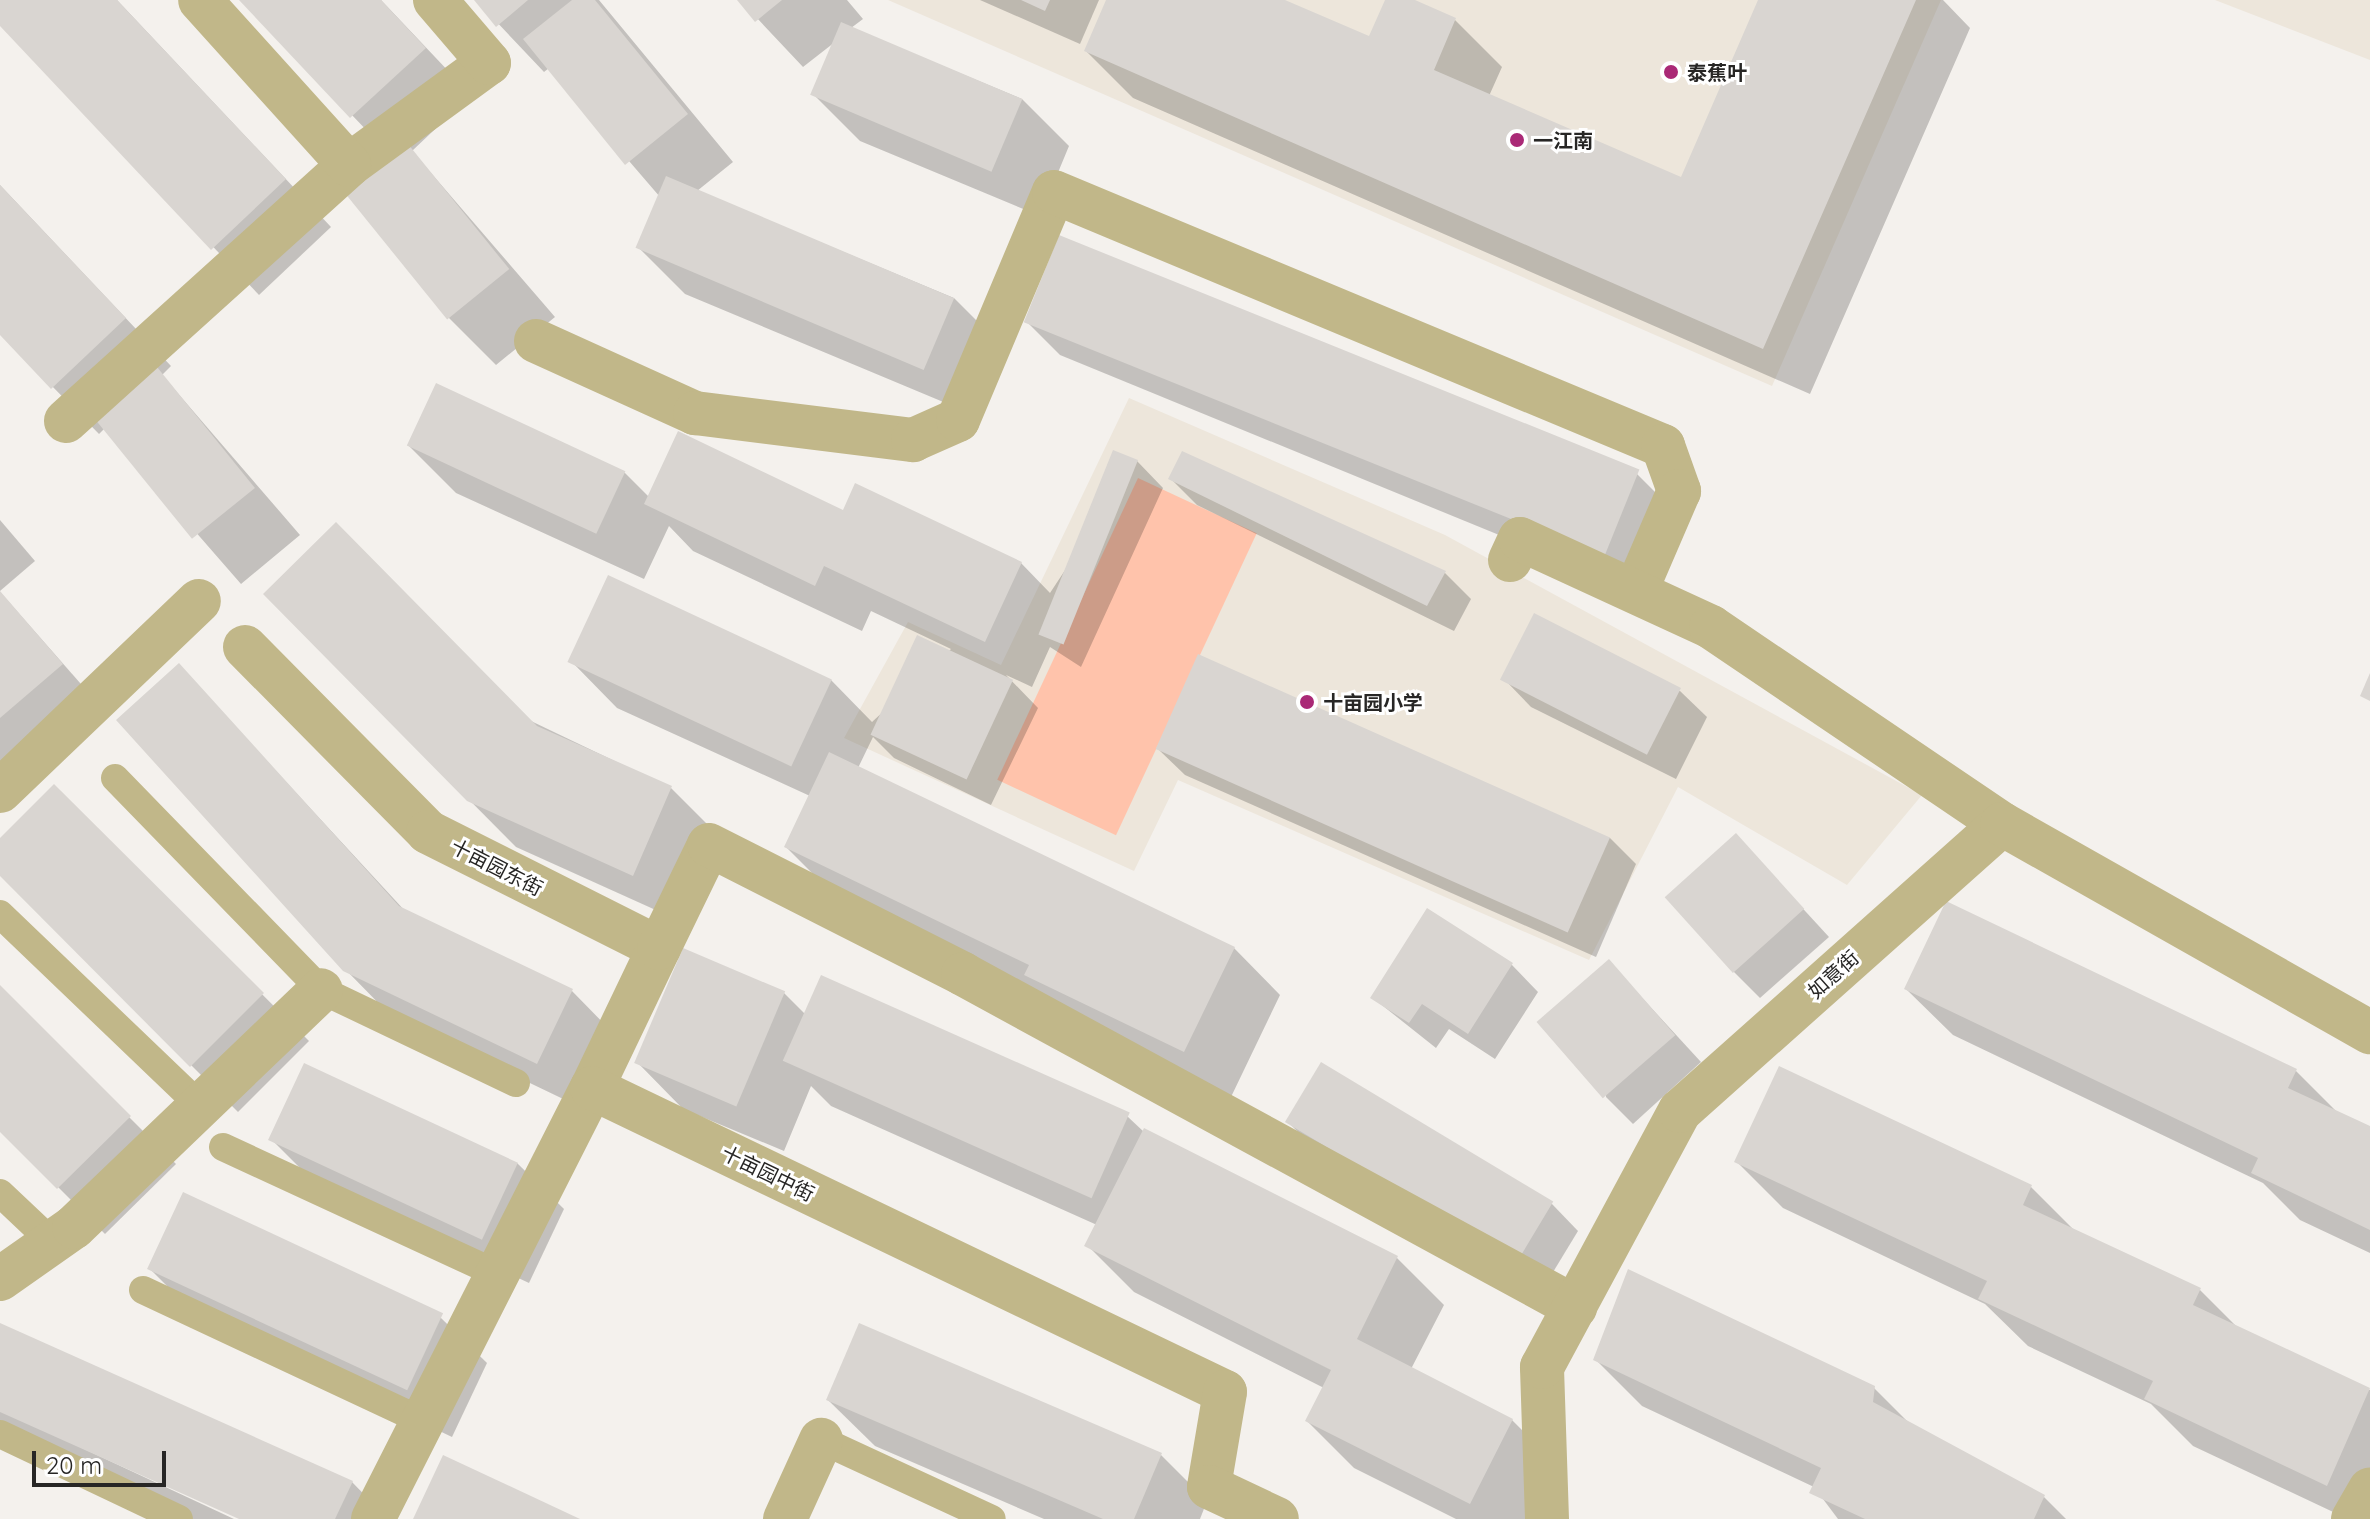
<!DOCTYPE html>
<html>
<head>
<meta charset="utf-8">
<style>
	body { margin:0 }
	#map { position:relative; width:2370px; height:1519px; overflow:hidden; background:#f4f1ed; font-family:Quicksand,"Noto Sans SC",sans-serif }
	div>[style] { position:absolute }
	.built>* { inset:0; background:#ede6db }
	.green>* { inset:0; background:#ffc3ab; transform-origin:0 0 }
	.shadow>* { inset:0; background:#0003 }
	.building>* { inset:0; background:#d9d5d1; transform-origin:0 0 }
	.lane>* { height:28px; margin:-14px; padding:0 14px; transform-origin:14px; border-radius:14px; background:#c1b789 }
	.street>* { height:44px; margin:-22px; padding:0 22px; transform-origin:22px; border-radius:22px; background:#c1b789 }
	.dots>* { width:22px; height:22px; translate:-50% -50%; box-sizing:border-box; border:4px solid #fff; border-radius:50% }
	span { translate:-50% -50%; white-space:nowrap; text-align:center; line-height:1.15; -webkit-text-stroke:6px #fff; paint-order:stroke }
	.poi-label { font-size:20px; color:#272625; font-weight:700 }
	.left { translate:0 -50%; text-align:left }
	.street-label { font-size:20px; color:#272625 }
	.scale { position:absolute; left:32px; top:1451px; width:134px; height:36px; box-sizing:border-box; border:4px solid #272625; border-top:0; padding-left:10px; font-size:24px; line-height:28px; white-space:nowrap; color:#272625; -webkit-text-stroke:6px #fff; paint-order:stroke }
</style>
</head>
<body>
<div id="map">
	<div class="built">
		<div style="clip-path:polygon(888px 0,1941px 0,1772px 386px)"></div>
		<div style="clip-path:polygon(2215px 0,2370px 0,2370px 60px)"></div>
		<div style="clip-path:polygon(1129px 398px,1445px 535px,1922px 795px,1847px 885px,1678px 787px,1589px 960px,1178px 780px,1134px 871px,844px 738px,908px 622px,1001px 665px)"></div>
	</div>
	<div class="green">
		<div style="left:1138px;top:478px;width:131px;height:333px;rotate:25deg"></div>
	</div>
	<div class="shadow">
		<div style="clip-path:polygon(0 0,117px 0,331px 227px,259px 295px,0 23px)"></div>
		<div style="clip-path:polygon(242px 0,381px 0,471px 95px,412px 151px,555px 317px,496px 365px,449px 318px,393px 158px)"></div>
		<div style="clip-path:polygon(476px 0,599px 0,733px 162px,697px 191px,954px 298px,1001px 345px,972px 414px,685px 294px,638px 247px,660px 197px,549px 68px,544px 72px)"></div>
		<div style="clip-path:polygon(740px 0,847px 0,863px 19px,851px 28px,1022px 99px,1069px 146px,1040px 216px,860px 141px,813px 94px,835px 42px,803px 67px)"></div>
		<div style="clip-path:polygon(980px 0,1099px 0,1080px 44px)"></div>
		<div style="clip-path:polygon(1109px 0,1280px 0,1370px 39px,1387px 0,1410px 0,1455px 20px,1502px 67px,1489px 96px,1682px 180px,1760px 0,1943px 0,1970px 28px,1810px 394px,1133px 98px,1086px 51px)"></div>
		<div style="clip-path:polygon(0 185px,171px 366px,162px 375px,300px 535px,241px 584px,105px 428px,99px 434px,0 333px)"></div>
		<div style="clip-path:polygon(1026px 321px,1637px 474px,1671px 508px,1638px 592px,1060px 355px)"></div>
		<div style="clip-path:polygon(437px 386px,625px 473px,649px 497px,844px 513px,1021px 563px,1050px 593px,1137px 461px,1163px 488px,1081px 667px,1050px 647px,1032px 687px,1006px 675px,1038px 708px,991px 805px,894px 758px,873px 737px,858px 768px,1234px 948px,1280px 995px,1231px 1097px,833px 894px,786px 847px,810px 796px,617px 708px,571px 661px,831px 680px,872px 722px,951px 649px,871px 611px,862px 631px,693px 551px,669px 526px,644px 579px,456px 493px,409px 446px)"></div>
		<div style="clip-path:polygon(1170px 478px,1445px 573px,1471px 599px,1454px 631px,1197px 505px)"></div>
		<div style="clip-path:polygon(0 520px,35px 561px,0 591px)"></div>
		<div style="clip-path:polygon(0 592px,88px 692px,0 767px)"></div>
		<div style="clip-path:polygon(265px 594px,671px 788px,718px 835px,680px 921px,516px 847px)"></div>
		<div style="clip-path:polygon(179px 666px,406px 912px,572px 991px,618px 1038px,584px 1109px,392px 1017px,345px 969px)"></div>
		<div style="clip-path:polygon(1505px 680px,1680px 691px,1707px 717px,1676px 779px,1531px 707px)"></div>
		<div style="clip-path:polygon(1158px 749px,1610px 838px,1636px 864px,1596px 957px,1185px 775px)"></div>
		<div style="clip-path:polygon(54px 787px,309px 1041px,238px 1112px,0 874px,0 841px)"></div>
		<div style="clip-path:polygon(1736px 836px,1829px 937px,1760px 998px,1733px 971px)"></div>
		<div style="clip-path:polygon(1947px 904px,2296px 1071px,2339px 1114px,2370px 1129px,2370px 1253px,2300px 1220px,2263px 1183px,1953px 1035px,1906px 989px)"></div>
		<div style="clip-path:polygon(1428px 911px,1512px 965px,1538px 992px,1495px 1059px,1449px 1029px,1436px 1048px,1373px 998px)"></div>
		<div style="clip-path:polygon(1609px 962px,1701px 1062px,1633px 1124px,1606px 1097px)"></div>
		<div style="clip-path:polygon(0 988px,176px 1164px,105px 1234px,0 1129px)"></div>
		<div style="clip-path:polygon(784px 993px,805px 1014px,1127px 1116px,1144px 1132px,1397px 1258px,1444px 1305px,1411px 1369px,1512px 1420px,1559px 1467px,1533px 1519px,1456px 1519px,1354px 1468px,1307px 1421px,1324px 1388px,1134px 1292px,1087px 1245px,1097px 1225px,831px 1106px,811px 1086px,784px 1151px,683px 1109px,637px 1062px)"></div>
		<div style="clip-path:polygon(1288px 1122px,1552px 1204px,1578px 1231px,1544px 1287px,1314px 1148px)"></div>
		<div style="clip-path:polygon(272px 1140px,517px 1163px,564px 1209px,529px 1283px,318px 1186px)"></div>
		<div style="clip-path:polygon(1736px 1161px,2031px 1187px,2076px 1232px,2200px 1290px,2239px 1329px,2370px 1390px,2370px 1519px,2348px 1519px,2193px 1446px,2151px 1404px,2028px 1346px,1985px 1304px,1783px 1208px)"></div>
		<div style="clip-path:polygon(149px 1268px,440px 1317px,487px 1363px,452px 1437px,196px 1315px)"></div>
		<div style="clip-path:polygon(0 1325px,352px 1482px,388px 1519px,243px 1519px,5px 1412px,234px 1519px,184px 1519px,0 1437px)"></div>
		<div style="clip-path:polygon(1595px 1359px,1874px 1388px,1910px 1424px,2044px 1497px,2066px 1519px,1838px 1519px,1814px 1487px,1642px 1406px)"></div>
		<div style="clip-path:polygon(828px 1400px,1161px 1455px,1207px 1501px,1200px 1519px,1044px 1519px,875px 1446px)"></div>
	</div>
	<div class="building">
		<div style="clip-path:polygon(0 0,117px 0,286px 179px,211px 250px,0 26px)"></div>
		<div style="clip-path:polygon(239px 0,381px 0,426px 48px,350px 118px)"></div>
		<div style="clip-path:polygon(474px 0,528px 0,496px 27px)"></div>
		<div style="clip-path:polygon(572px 0,595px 0,688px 114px,625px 165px,523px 39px)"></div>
		<div style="clip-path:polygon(737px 0,782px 0,755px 22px)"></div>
		<div style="clip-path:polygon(1021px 0,1050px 0,1045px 11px)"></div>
		<div style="clip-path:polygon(1106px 0,1285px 0,1369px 36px,1385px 0,1415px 0,1456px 18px,1434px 70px,1681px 177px,1758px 0,1916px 0,1763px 349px,1084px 51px)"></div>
		<div style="left:841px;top:22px;width:197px;height:79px;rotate:23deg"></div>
		<div style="left:408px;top:144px;width:161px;height:80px;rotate:51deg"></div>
		<div style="left:666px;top:176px;width:313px;height:78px;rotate:23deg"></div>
		<div style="clip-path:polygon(0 185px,126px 318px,51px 389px,0 335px)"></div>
		<div style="left:1059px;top:235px;width:626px;height:94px;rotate:22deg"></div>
		<div style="left:153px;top:362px;width:162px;height:81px;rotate:51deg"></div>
		<div style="left:436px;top:383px;width:209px;height:69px;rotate:25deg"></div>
		<div style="clip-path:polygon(678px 431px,843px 510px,855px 483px,1022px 562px,985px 642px,824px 566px,815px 586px,644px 504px)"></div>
		<div style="left:1113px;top:450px;width:27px;height:199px;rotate:22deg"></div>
		<div style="clip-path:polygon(1182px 451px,1446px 571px,1427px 606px,1168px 479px)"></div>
		<div style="clip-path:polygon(336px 522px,537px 726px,672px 786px,633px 876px,467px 801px,263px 594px)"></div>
		<div style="left:608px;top:575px;width:247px;height:96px;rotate:25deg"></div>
		<div style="clip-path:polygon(0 591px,63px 664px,0 718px)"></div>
		<div style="left:1534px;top:613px;width:165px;height:75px;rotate:27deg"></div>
		<div style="left:917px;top:635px;width:106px;height:110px;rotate:25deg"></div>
		<div style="left:1198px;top:654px;width:451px;height:104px;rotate:24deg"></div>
		<div style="clip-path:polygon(179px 663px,399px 906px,573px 989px,537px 1064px,343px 971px,116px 720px)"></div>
		<div style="clip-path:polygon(2370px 673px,2370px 701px,2360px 696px)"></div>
		<div style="clip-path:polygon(829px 752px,1235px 947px,1184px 1052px,1024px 975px,1029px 965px,784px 847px)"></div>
		<div style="clip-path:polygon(54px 784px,264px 993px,190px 1067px,0 876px,0 838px)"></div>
		<div style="left:1736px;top:833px;width:102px;height:96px;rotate:48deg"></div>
		<div style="clip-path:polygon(1946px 901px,2297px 1069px,2288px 1088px,2370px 1126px,2370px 1230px,2251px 1173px,2258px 1158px,1904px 989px)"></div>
		<div style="clip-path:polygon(1427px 908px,1513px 963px,1468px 1034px,1422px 1004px,1409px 1023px,1370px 998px)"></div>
		<div style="left:683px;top:948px;width:111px;height:125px;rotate:23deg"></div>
		<div style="left:1609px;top:959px;width:101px;height:96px;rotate:49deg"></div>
		<div style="left:821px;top:975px;width:338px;height:94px;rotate:24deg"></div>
		<div style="clip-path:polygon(0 985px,131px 1116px,57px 1189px,0 1132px)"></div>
		<div style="left:1321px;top:1062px;width:271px;height:70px;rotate:31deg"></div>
		<div style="left:304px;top:1063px;width:236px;height:85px;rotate:25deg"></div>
		<div style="clip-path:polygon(1779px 1066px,2032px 1185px,2023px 1205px,2201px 1288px,2193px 1305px,2370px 1388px,2327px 1486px,2144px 1399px,2153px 1381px,1978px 1299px,1987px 1281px,1734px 1162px)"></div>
		<div style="clip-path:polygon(1144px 1128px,1398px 1256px,1357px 1339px,1513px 1419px,1470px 1504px,1305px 1421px,1331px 1370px,1084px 1246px)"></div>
		<div style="left:183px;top:1192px;width:287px;height:85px;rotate:25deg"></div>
		<div style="clip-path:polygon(1628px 1269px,1875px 1386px,1873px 1402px,2045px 1495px,2034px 1519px,1865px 1519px,1809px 1493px,1821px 1468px,1593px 1360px)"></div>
		<div style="clip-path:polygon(0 1323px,353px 1481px,335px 1519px,239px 1519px,0 1412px)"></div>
		<div style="clip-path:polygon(859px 1323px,1162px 1453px,1134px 1519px,1103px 1519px,826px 1400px)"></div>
		<div style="clip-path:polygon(443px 1455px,580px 1519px,413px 1519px)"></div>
	</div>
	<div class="lane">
		<div style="left:115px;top:778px;width:296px;rotate:45.8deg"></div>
		<div style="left:321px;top:990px;width:216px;rotate:25.5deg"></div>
		<div style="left:0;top:914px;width:277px;rotate:43.8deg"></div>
		<div style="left:223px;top:1147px;width:303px;rotate:24.8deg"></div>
		<div style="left:0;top:1193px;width:71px;rotate:43.3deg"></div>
		<div style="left:143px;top:1290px;width:309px;rotate:25.1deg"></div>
		<div style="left:0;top:1434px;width:198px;rotate:25.4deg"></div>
		<div style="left:821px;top:1440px;width:188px;rotate:24.8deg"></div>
	</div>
	<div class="street">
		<div style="left:349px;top:165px;width:173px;rotate:-36.1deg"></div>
		<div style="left:489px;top:63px;width:83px;rotate:-130.6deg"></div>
		<div style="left:536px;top:341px;width:175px;rotate:24.4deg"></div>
		<div style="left:695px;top:413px;width:220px;rotate:7.1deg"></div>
		<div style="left:913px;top:440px;width:49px;rotate:-24deg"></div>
		<div style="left:958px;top:420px;width:247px;rotate:-67.2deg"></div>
		<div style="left:1054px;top:192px;width:660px;rotate:22.64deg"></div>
		<div style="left:1663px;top:446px;width:48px;rotate:70.4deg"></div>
		<div style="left:1679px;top:491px;width:109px;rotate:113.3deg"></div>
		<div style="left:66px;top:421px;width:382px;rotate:-42.1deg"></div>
		<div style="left:349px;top:165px;width:222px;rotate:-132.1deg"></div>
		<div style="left:1510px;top:560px;width:23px;rotate:-65deg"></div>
		<div style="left:1520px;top:539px;width:210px;rotate:24.7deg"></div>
		<div style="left:1711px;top:627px;width:351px;rotate:34.1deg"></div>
		<div style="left:245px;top:647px;width:260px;rotate:45.3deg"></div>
		<div style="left:428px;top:832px;width:258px;rotate:26.7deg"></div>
		<div style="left:659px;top:948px;width:155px;rotate:115.6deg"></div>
		<div style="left:0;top:791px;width:275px;rotate:-43.7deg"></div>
		<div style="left:659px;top:948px;width:114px;rotate:-64.1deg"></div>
		<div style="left:709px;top:845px;width:285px;rotate:26.9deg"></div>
		<div style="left:963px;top:974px;width:697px;rotate:28.55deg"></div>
		<div style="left:0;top:1279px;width:90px;rotate:-35.1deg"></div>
		<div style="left:74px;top:1227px;width:342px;rotate:-43.8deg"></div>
		<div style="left:373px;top:1519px;width:483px;rotate:-63.1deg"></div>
		<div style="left:592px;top:1088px;width:702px;rotate:25.65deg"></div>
		<div style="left:1225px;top:1392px;width:96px;rotate:99.6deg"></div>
		<div style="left:1209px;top:1487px;width:75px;rotate:25.2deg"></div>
		<div style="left:785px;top:1519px;width:87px;rotate:-65.5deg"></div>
		<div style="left:1547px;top:1519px;width:152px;rotate:-91.9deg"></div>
		<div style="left:1542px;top:1367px;width:291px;rotate:-61.7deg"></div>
		<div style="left:1680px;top:1111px;width:431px;rotate:-41.7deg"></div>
		<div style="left:2002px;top:824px;width:423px;rotate:29.5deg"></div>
		<div style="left:2353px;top:1519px;width:34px;rotate:-60deg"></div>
	</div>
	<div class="dots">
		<div style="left:1671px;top:72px;background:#aa2976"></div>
		<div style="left:1517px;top:140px;background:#aa2976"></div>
		<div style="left:1307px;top:702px;background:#aa2976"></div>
	</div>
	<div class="poi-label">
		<span class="left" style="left:1687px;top:72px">泰蕉叶</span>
		<span class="left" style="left:1533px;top:140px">一江南</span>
		<span class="left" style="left:1323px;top:702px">十亩园小学</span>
	</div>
	<div class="street-label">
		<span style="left:497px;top:867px;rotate:27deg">十亩园东街</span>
		<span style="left:1833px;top:974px;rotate:-42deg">如意街</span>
		<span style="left:768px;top:1173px;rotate:26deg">十亩园中街</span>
	</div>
	<div class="scale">20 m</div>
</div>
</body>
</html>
